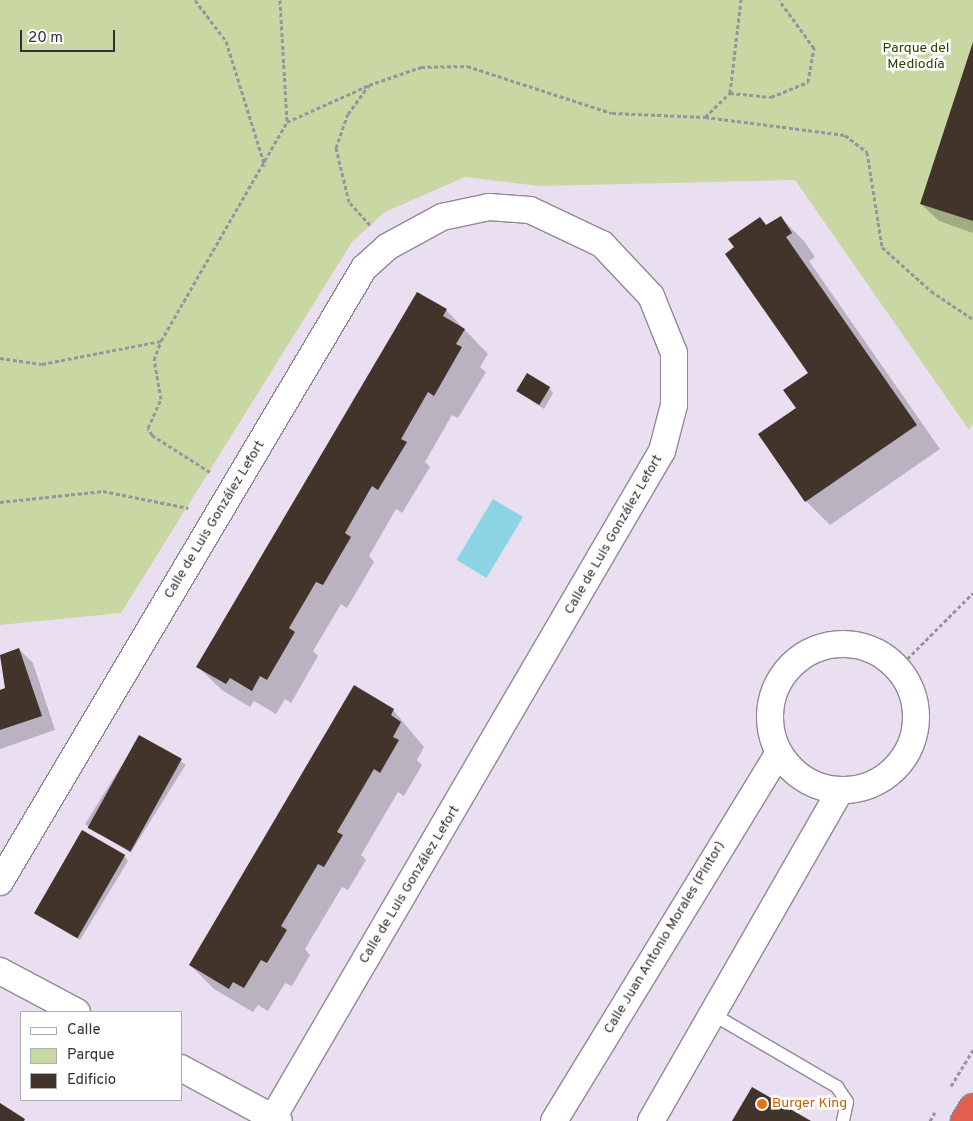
<!DOCTYPE html>
<html>
<head>
<meta charset="utf-8">
<style>
	body { margin:0 }
	#map { position:relative; width:973px; height:1121px; overflow:hidden; background:#e9dff0; font-family:Overpass,sans-serif }
	div>[style] { position:absolute }
	.green>* { inset:0; background:#c9d8a3 }
	.water>* { inset:0; background:#8cd3e4; transform-origin:0 0 }
	.shadow>* { inset:0; background:#0003; transform-origin:0 0 }
	.building>* { inset:0; background:#42332b; transform-origin:0 0 }
	.path>* { height:3px; margin-top:-1.5px; transform-origin:0; background:repeating-linear-gradient(90deg,#9a939f 0 4px,transparent 0 6.5px) }
	.roads { filter:drop-shadow(1px 0 #918898) drop-shadow(-1px 0 #918898) drop-shadow(0 1px #918898) drop-shadow(0 -1px #918898) }
	.lane>* { height:12px; margin:-6px; padding:0 6px; transform-origin:6px; border-radius:6px; background:#fff }
	.street>* { height:26px; margin:-13px; padding:0 13px; transform-origin:13px; border-radius:13px; background:#fff }
	.street>.ring { margin:-13px; padding:0; box-sizing:content-box; background:none; border:26px solid #fff; border-radius:50% }
	.highway>* { height:28px; margin:-14px; padding:0 14px; transform-origin:14px; border-radius:14px; background:#e2604d }
	.dots>* { width:14px; height:14px; translate:-50% -50%; box-sizing:border-box; border:2px solid #fff; border-radius:50% }
	span { translate:-50% -50%; white-space:nowrap; text-align:center; line-height:1.15; -webkit-text-stroke:5px #fff; paint-order:stroke }
	.park-label { font-size:14px; color:#323e00 }
	.street-label { font-size:14px; color:#332f36 }
	.food-label { font-size:14px; color:#c56008 }
	.left { translate:0 -50%; text-align:left }
	.legend { position:absolute; left:20px; top:1011px; width:162px; height:90px; box-sizing:border-box; background:#fff; border:1px solid #adacaf; margin:0; padding:6px 9px; list-style:none; font-size:15px; color:#332f36 }
	.legend li { display:flex; align-items:center; gap:10px; height:25px }
	.legend b { width:25px; border:1px solid #adacaf }
	.scale { position:absolute; left:20px; top:30px; width:95px; height:22px; box-sizing:border-box; border:2px solid #332f36; border-top:0; padding-left:6px; font-size:15px; line-height:18px; white-space:nowrap; color:#332f36; -webkit-text-stroke:4px #fff; paint-order:stroke }
</style>
</head>
<body>
<div id="map">
	<div class="green">
		<div style="clip-path:polygon(0 0,973px 0,973px 423px,969px 430px,795px 180px,540px 186px,465px 177px,385px 212px,352px 242px,121px 613px,0 625px)"></div>
	</div>
	<div class="water">
		<div style="left:493px;top:499px;width:35px;height:71px;rotate:31deg"></div>
	</div>
	<div class="shadow">
		<div style="clip-path:polygon(973px 45px,973px 233px,939px 221px,921px 204px)"></div>
		<div style="clip-path:polygon(780px 217px,804px 241px,815px 257px,809px 261px,940px 449px,830px 525px,806px 501px,760px 434px,798px 408px,809px 374px,736px 248px,760px 219px,768px 226px)"></div>
		<div style="clip-path:polygon(446px 310px,488px 354px,480px 367px,486px 372px,458px 418px,452px 415px,425px 462px,430px 467px,402px 513px,396px 509px,369px 556px,374px 562px,347px 608px,341px 604px,313px 651px,318px 656px,291px 703px,285px 699px,276px 714px,254px 701px,250px 707px,222px 690px,198px 667px)"></div>
		<div style="clip-path:polygon(549px 388px,553px 393px,544px 409px,518px 392px)"></div>
		<div style="clip-path:polygon(19px 649px,33px 663px,55px 730px,0 749px,0 691px,6px 689px,0 656px)"></div>
		<div style="clip-path:polygon(393px 710px,424px 747px,417px 760px,422px 765px,404px 796px,398px 792px,361px 855px,366px 860px,348px 890px,342px 887px,305px 949px,310px 955px,292px 986px,285px 983px,268px 1011px,258px 1005px,253px 1012px,214px 989px,190px 965px)"></div>
		<div style="left:140px;top:736px;width:54px;height:104px;rotate:32deg"></div>
		<div style="clip-path:polygon(124px 856px,128px 861px,80px 940px,35px 912px)"></div>
	</div>
	<div class="building">
		<div style="clip-path:polygon(973px 42px,973px 221px,920px 204px)"></div>
		<div style="clip-path:polygon(781px 216px,792px 233px,786px 237px,917px 425px,805px 502px,758px 434px,796px 408px,783px 390px,808px 373px,725px 254px,734px 247px,728px 239px,760px 217px,766px 225px)"></div>
		<div style="clip-path:polygon(417px 292px,447px 309px,443px 316px,465px 329px,456px 344px,462px 347px,434px 396px,428px 392px,401px 439px,407px 442px,378px 490px,372px 486px,345px 533px,351px 537px,323px 585px,316px 582px,289px 628px,295px 632px,267px 680px,260px 676px,252px 691px,230px 678px,226px 684px,196px 667px)"></div>
		<div style="left:527px;top:373px;width:27px;height:21px;rotate:31deg"></div>
		<div style="clip-path:polygon(19px 648px,42px 716px,0 730px,0 690px,5px 688px,0 655px)"></div>
		<div style="clip-path:polygon(354px 685px,394px 709px,391px 715px,401px 722px,393px 737px,399px 740px,380px 773px,374px 769px,337px 832px,343px 835px,324px 867px,318px 864px,281px 926px,287px 930px,267px 963px,261px 960px,244px 988px,233px 982px,229px 989px,189px 965px)"></div>
		<div style="left:139px;top:735px;width:49px;height:106px;rotate:29deg"></div>
		<div style="left:82px;top:830px;width:50px;height:96px;rotate:30deg"></div>
		<div style="clip-path:polygon(752px 1087px,811px 1121px,732px 1121px)"></div>
		<div style="clip-path:polygon(0 1103px,25px 1119px,24px 1121px,0 1121px)"></div>
	</div>
	<div class="path">
		<div style="left:195px;top:0;width:51px;rotate:52.9deg"></div>
		<div style="left:226px;top:41px;width:131px;rotate:72.7deg"></div>
		<div style="left:280px;top:0;width:122px;rotate:86.7deg"></div>
		<div style="left:730px;top:93px;width:94px;rotate:-83.3deg"></div>
		<div style="left:705px;top:117px;width:35px;rotate:-44deg"></div>
		<div style="left:730px;top:93px;width:41px;rotate:5.6deg"></div>
		<div style="left:771px;top:97px;width:40px;rotate:-22deg"></div>
		<div style="left:808px;top:82px;width:35px;rotate:-80deg"></div>
		<div style="left:814px;top:48px;width:59px;rotate:-126.1deg"></div>
		<div style="left:370px;top:225px;width:31px;rotate:-132deg"></div>
		<div style="left:349px;top:202px;width:56px;rotate:-103.5deg"></div>
		<div style="left:336px;top:148px;width:36px;rotate:-71deg"></div>
		<div style="left:348px;top:114px;width:36px;rotate:-54deg"></div>
		<div style="left:369px;top:85px;width:55px;rotate:-19.1deg"></div>
		<div style="left:421px;top:67px;width:46px;rotate:-1.2deg"></div>
		<div style="left:467px;top:66px;width:152px;rotate:18deg"></div>
		<div style="left:612px;top:113px;width:93px;rotate:2.5deg"></div>
		<div style="left:705px;top:117px;width:141px;rotate:7.3deg"></div>
		<div style="left:845px;top:135px;width:28px;rotate:38deg"></div>
		<div style="left:867px;top:152px;width:96px;rotate:81deg"></div>
		<div style="left:882px;top:247px;width:66px;rotate:41.9deg"></div>
		<div style="left:931px;top:291px;width:50px;rotate:33.7deg"></div>
		<div style="left:0;top:358px;width:42px;rotate:8.1deg"></div>
		<div style="left:42px;top:364px;width:121px;rotate:-10.9deg"></div>
		<div style="left:210px;top:472px;width:69px;rotate:-147.5deg"></div>
		<div style="left:152px;top:435px;width:8px;rotate:-120deg"></div>
		<div style="left:148px;top:428px;width:32px;rotate:-66deg"></div>
		<div style="left:161px;top:399px;width:40px;rotate:-100deg"></div>
		<div style="left:154px;top:360px;width:20px;rotate:-70deg"></div>
		<div style="left:161px;top:341px;width:253px;rotate:-60.1deg"></div>
		<div style="left:287px;top:122px;width:88px;rotate:-24.2deg"></div>
		<div style="left:0;top:502px;width:104px;rotate:-6.1deg"></div>
		<div style="left:103px;top:491px;width:87px;rotate:11.3deg"></div>
		<div style="left:898px;top:668px;width:106px;rotate:-45deg"></div>
		<div style="left:951px;top:1086px;width:42px;rotate:-58.6deg"></div>
		<div style="left:930px;top:1121px;width:10px;rotate:-61deg"></div>
	</div>
	<div class="roads">
		<div class="lane">
			<div style="left:714px;top:1015px;width:143px;rotate:30.3deg"></div>
			<div style="left:837px;top:1087px;width:18px;rotate:56deg"></div>
			<div style="left:847px;top:1102px;width:19px;rotate:102deg"></div>
		</div>
		<div class="street">
			<div class="ring" style="left:770px;top:644px;width:120px;height:120px"></div>
			<div style="left:0;top:882px;width:714px;rotate:-59.34deg"></div>
			<div style="left:364px;top:268px;width:31px;rotate:-42deg"></div>
			<div style="left:387px;top:247px;width:63px;rotate:-28.6deg"></div>
			<div style="left:442px;top:217px;width:48px;rotate:-12deg"></div>
			<div style="left:489px;top:207px;width:41px;rotate:4.2deg"></div>
			<div style="left:530px;top:210px;width:80px;rotate:25.3deg"></div>
			<div style="left:602px;top:244px;width:71px;rotate:46.7deg"></div>
			<div style="left:651px;top:296px;width:61px;rotate:68deg"></div>
			<div style="left:674px;top:353px;width:52px;rotate:90deg"></div>
			<div style="left:674px;top:405px;width:48px;rotate:104.6deg"></div>
			<div style="left:662px;top:451px;width:776px;rotate:120.27deg"></div>
			<div style="left:0;top:971px;width:87px;rotate:28deg"></div>
			<div style="left:181px;top:1068px;width:111px;rotate:28.4deg"></div>
			<div style="left:554px;top:1121px;width:429px;rotate:-58.6deg"></div>
			<div style="left:651px;top:1121px;width:380px;rotate:-60.2deg"></div>
		</div>
		<div class="highway">
			<div style="left:965px;top:1121px;width:15px;rotate:-58deg"></div>
		</div>
	</div>
	<div class="dots">
		<div style="left:762px;top:1104px;background:#e8710a"></div>
	</div>
	<div class="park-label">
		<span style="left:916px;top:57px">Parque del<br>Mediodía</span>
	</div>
	<div class="street-label">
		<span style="left:215px;top:520px;rotate:-59deg">Calle de Luis González Lefort</span>
		<span style="left:614px;top:535px;rotate:-60deg">Calle de Luis González Lefort</span>
		<span style="left:410px;top:885px;rotate:-59deg">Calle de Luis González Lefort</span>
		<span style="left:665px;top:938px;rotate:-59deg">Calle Juan Antonio Morales (Pintor)</span>
	</div>
	<div class="food-label">
		<span class="left" style="left:772px;top:1104px">Burger King</span>
	</div>
	<ul class="legend">
	<li><b style="height:6px;background:#fff"></b>Calle</li>
	<li><b style="height:14px;background:#c9d8a3"></b>Parque</li>
	<li><b style="height:14px;background:#42332b"></b>Edificio</li>
	</ul>
	<div class="scale">20 m</div>
</div>
</body>
</html>
